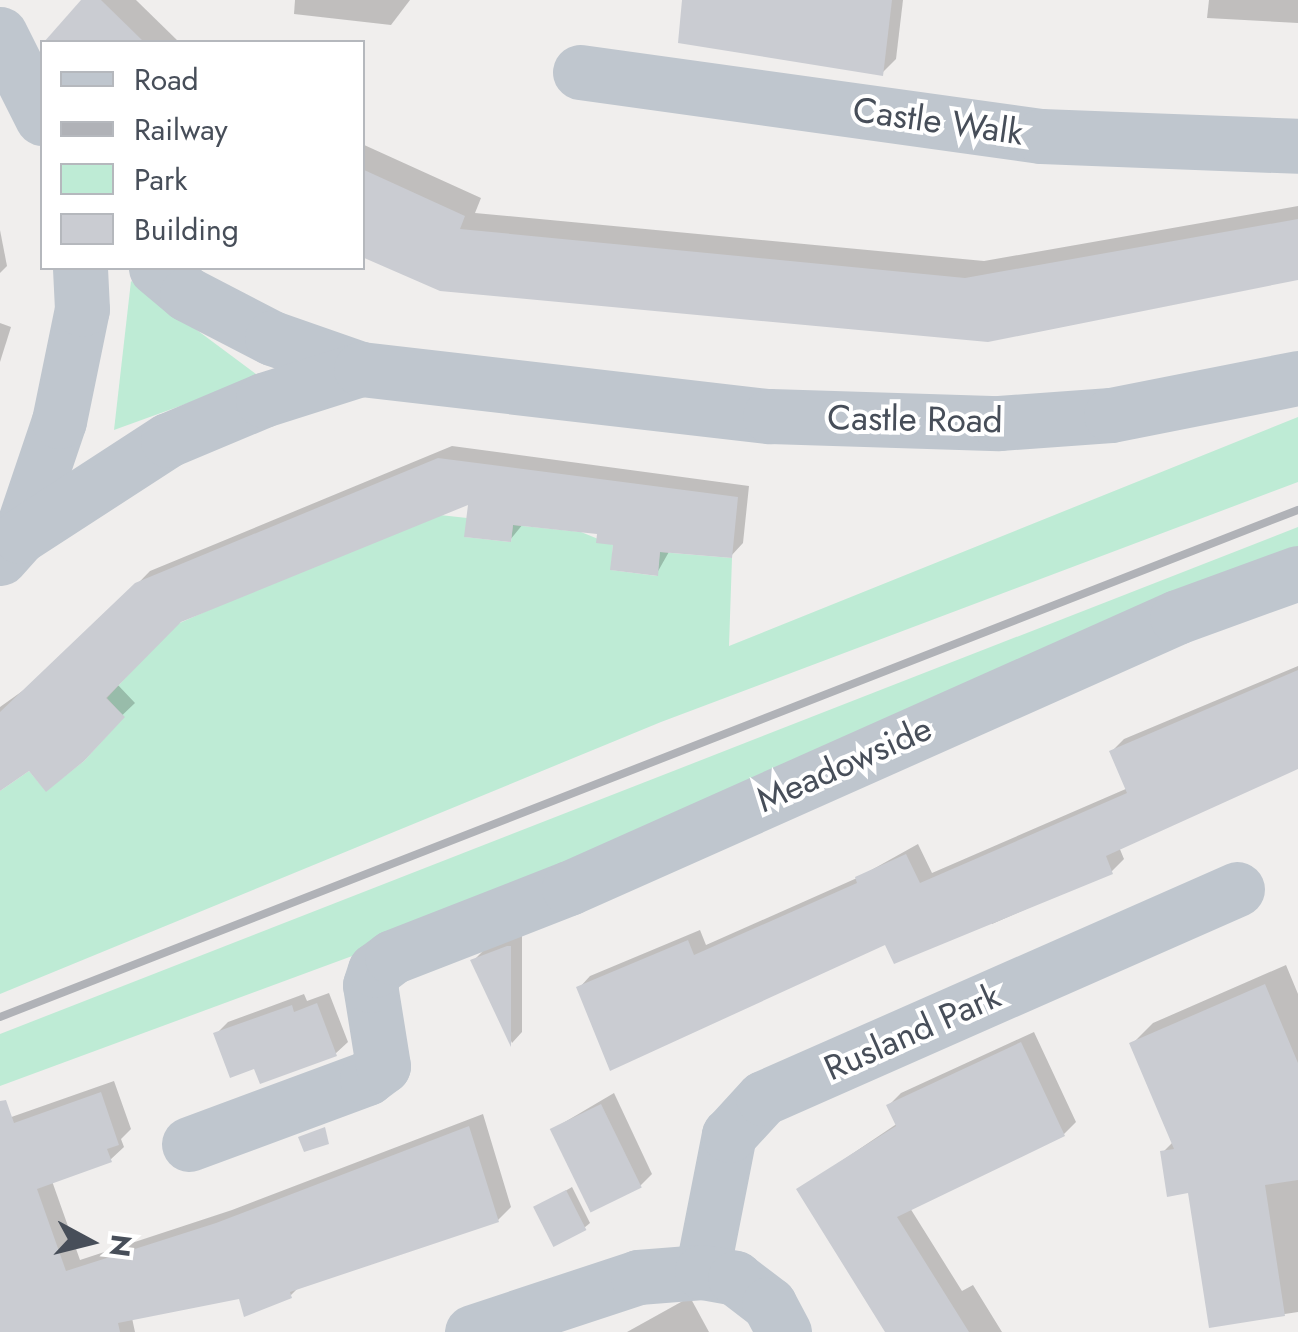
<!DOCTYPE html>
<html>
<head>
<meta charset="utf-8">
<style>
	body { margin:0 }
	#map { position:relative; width:1298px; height:1332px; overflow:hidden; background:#f0eeed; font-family:Jost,sans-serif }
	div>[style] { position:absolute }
	.green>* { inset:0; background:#beebd5 }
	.shadow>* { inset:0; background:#0003 }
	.building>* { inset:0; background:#caccd2; transform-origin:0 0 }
	.minor>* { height:55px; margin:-27.5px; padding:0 27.5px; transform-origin:27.5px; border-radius:27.5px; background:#bfc6ce }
	.rail>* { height:8px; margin:-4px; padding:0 4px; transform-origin:4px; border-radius:4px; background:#b0b2b7 }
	span { translate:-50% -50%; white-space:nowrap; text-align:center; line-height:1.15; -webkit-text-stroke:8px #fff; paint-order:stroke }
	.street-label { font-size:35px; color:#474e59 }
	.legend { position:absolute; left:40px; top:40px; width:325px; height:230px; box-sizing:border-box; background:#fff; border:2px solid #b5b8bd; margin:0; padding:12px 18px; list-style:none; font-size:30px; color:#474e59 }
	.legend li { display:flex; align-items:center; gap:20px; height:50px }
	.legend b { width:50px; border:2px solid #b5b8bd }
	.north { position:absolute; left:40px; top:1192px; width:100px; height:100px; -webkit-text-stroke:8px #fff; paint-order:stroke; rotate:97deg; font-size:28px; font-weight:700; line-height:40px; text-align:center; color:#474e59 }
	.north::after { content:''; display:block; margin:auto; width:35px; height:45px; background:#474e59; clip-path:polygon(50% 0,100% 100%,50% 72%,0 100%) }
</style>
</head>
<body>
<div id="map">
	<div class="green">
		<div style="clip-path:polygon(131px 281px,260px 377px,114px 430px)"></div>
		<div style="clip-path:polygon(1298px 417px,1298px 482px,661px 722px,0 994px,0 791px,29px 771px,46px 791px,84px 761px,124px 717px,107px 698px,173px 626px,238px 597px,440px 515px,467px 518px,465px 537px,511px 542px,513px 525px,581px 532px,613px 545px,611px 570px,657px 576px,660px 552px,732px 558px,729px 646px)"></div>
		<div style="clip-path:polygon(1298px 527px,1298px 555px,382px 945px,0 1086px,0 1034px)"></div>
	</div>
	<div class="shadow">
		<div style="clip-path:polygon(84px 0,136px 0,179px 42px,62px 42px,54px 34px)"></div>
		<div style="clip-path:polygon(295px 0,410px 0,391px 25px,294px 14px)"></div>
		<div style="clip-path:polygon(684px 0,903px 0,896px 59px,882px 73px)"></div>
		<div style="clip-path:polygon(1209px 0,1298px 0,1298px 23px,1207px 18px)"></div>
		<div style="clip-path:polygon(362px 144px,481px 198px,475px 213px,984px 261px,1298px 206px,1298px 277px,988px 339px,362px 255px)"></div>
		<div style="clip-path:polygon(0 230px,7px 266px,0 273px)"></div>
		<div style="clip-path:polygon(0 323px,11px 327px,0 362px)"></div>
		<div style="clip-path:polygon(452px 446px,749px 486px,743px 543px,731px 556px,670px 550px,657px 573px,600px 532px,523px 524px,510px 540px,471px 502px,180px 620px,117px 684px,135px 703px,46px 788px,30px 767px,0 787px,0 707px,56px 667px,150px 571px)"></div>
		<div style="clip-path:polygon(1298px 666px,1298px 767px,1119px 847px,1124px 859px,1112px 871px,992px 924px,990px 918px,887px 942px,579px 988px,590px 976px,700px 930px,706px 945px,857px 878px,918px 844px,932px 873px,1128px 788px,1112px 751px,1124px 739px)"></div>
		<div style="clip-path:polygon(522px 935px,522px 1032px,512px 1043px,473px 961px,485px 949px)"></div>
		<div style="clip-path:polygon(1286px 965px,1298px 994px,1298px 1312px,1211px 1325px,1190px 1190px,1163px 1152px,1174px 1141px,1132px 1044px,1153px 1023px)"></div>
		<div style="clip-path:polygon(329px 993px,348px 1042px,335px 1054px,256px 1066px,216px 1034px,228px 1022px,304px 994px,307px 1001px)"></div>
		<div style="clip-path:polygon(1034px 1032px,1076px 1122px,1064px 1134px,910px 1208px,962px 1291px,973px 1285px,1002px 1332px,888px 1332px,800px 1189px,898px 1123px,889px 1105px,901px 1093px)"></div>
		<div style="clip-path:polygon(114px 1081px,131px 1129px,121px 1139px,124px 1147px,110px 1160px,52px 1181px,80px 1260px,232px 1210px,483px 1114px,511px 1207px,498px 1220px,301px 1285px,290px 1296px,241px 1296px,132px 1318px,135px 1332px,0 1332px,0 1121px)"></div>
		<div style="clip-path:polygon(614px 1093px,652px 1174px,640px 1186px,553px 1129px)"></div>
		<div style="clip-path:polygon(572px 1187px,590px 1223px,584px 1228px,536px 1208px)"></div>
		<div style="clip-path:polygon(690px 1297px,709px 1332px,627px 1332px)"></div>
	</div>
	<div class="building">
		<div style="clip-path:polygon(81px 0,101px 0,144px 42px,44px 42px)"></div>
		<div style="clip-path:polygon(682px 0,892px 0,883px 76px,678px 43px)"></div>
		<div style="clip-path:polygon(362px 169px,465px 216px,460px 229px,965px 278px,1298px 219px,1298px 280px,988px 342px,440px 291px,362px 257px)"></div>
		<div style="clip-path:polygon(438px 458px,738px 497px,732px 558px,660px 552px,658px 576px,610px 570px,613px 545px,596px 543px,597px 534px,513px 525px,511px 542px,464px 537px,468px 505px,181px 622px,106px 698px,125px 717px,84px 761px,46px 792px,29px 771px,0 791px,0 712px,135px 583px)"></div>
		<div style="clip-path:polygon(1298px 670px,1298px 769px,1106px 856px,1113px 874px,894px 964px,885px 945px,610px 1071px,576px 987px,688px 940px,694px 955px,857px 883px,855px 877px,906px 854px,920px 883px,1127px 793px,1109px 751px)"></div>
		<div style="clip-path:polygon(507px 946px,511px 946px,511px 1047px,470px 960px)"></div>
		<div style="clip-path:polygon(1265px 984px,1298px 1063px,1298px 1180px,1265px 1185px,1285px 1316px,1209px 1328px,1188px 1193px,1167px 1197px,1160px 1151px,1174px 1149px,1129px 1043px)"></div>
		<div style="clip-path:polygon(317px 1003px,337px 1056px,260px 1084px,254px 1069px,230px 1078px,213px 1033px,292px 1005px,294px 1012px)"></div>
		<div style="clip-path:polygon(1021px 1042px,1065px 1136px,897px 1217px,969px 1332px,885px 1332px,796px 1189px,896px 1126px,886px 1105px)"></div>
		<div style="clip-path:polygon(101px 1092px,119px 1145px,107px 1149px,112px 1162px,37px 1189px,66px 1271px,216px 1223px,469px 1126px,499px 1222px,290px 1292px,292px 1298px,244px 1317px,239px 1299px,118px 1323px,120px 1332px,0 1332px,0 1101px,6px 1100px,14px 1123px)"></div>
		<div style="left:601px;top:1104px;width:93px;height:57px;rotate:64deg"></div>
		<div style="clip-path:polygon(325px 1127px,329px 1144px,304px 1152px,298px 1137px)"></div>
		<div style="left:566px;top:1190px;width:45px;height:37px;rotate:63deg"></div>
	</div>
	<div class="minor">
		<div style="left:0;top:34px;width:94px;rotate:63.4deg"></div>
		<div style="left:580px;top:72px;width:465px;rotate:7.9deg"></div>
		<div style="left:1041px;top:136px;width:257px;rotate:2.2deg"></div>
		<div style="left:156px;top:268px;width:40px;rotate:40deg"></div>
		<div style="left:187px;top:294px;width:96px;rotate:27.4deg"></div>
		<div style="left:272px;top:338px;width:94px;rotate:19.2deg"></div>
		<div style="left:20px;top:536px;width:121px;rotate:-71.3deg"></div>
		<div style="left:59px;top:421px;width:114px;rotate:-78.4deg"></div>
		<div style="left:82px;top:309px;width:41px;rotate:-92.8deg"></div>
		<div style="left:0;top:558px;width:30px;rotate:-48deg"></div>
		<div style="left:20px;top:536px;width:176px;rotate:-33deg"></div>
		<div style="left:168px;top:440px;width:103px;rotate:-22.8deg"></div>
		<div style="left:263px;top:400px;width:103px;rotate:-17.6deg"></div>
		<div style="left:361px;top:369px;width:412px;rotate:6.6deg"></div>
		<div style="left:770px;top:416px;width:229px;rotate:1.8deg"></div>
		<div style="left:999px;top:423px;width:112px;rotate:-4.1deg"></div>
		<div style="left:1111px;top:415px;width:191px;rotate:-11.2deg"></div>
		<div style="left:189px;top:1144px;width:190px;rotate:-20.3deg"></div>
		<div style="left:367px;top:1078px;width:20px;rotate:-37deg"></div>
		<div style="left:383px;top:1066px;width:82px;rotate:-99.1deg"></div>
		<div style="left:370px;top:985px;width:16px;rotate:-72deg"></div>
		<div style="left:375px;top:970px;width:21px;rotate:-37deg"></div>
		<div style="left:392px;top:957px;width:190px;rotate:-21.3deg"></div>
		<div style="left:569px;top:888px;width:666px;rotate:-24.02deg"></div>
		<div style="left:1177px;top:617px;width:129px;rotate:-20deg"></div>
		<div style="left:702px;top:1272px;width:140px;rotate:-78.9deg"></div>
		<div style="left:729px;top:1135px;width:50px;rotate:-47.4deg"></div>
		<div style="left:763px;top:1098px;width:518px;rotate:-23.79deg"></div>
		<div style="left:472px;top:1332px;width:175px;rotate:-18.3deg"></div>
		<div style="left:638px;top:1277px;width:64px;rotate:-4.5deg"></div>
		<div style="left:702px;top:1272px;width:34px;rotate:10deg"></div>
		<div style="left:735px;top:1278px;width:43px;rotate:37.4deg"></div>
		<div style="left:769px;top:1304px;width:32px;rotate:62deg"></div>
	</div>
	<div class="rail">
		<div style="left:0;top:1017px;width:1394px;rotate:-21.34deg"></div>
	</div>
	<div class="street-label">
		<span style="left:938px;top:121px;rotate:8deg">Castle Walk</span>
		<span style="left:915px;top:419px;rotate:1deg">Castle Road</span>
		<span style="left:844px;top:764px;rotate:-24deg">Meadowside</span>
		<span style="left:912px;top:1032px;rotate:-24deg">Rusland Park</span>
	</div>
	<ul class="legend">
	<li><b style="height:12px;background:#bfc6ce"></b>Road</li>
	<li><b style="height:12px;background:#b0b2b7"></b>Railway</li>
	<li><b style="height:28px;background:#beebd5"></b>Park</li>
	<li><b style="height:28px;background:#caccd2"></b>Building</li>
	</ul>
	<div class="north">N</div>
</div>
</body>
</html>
